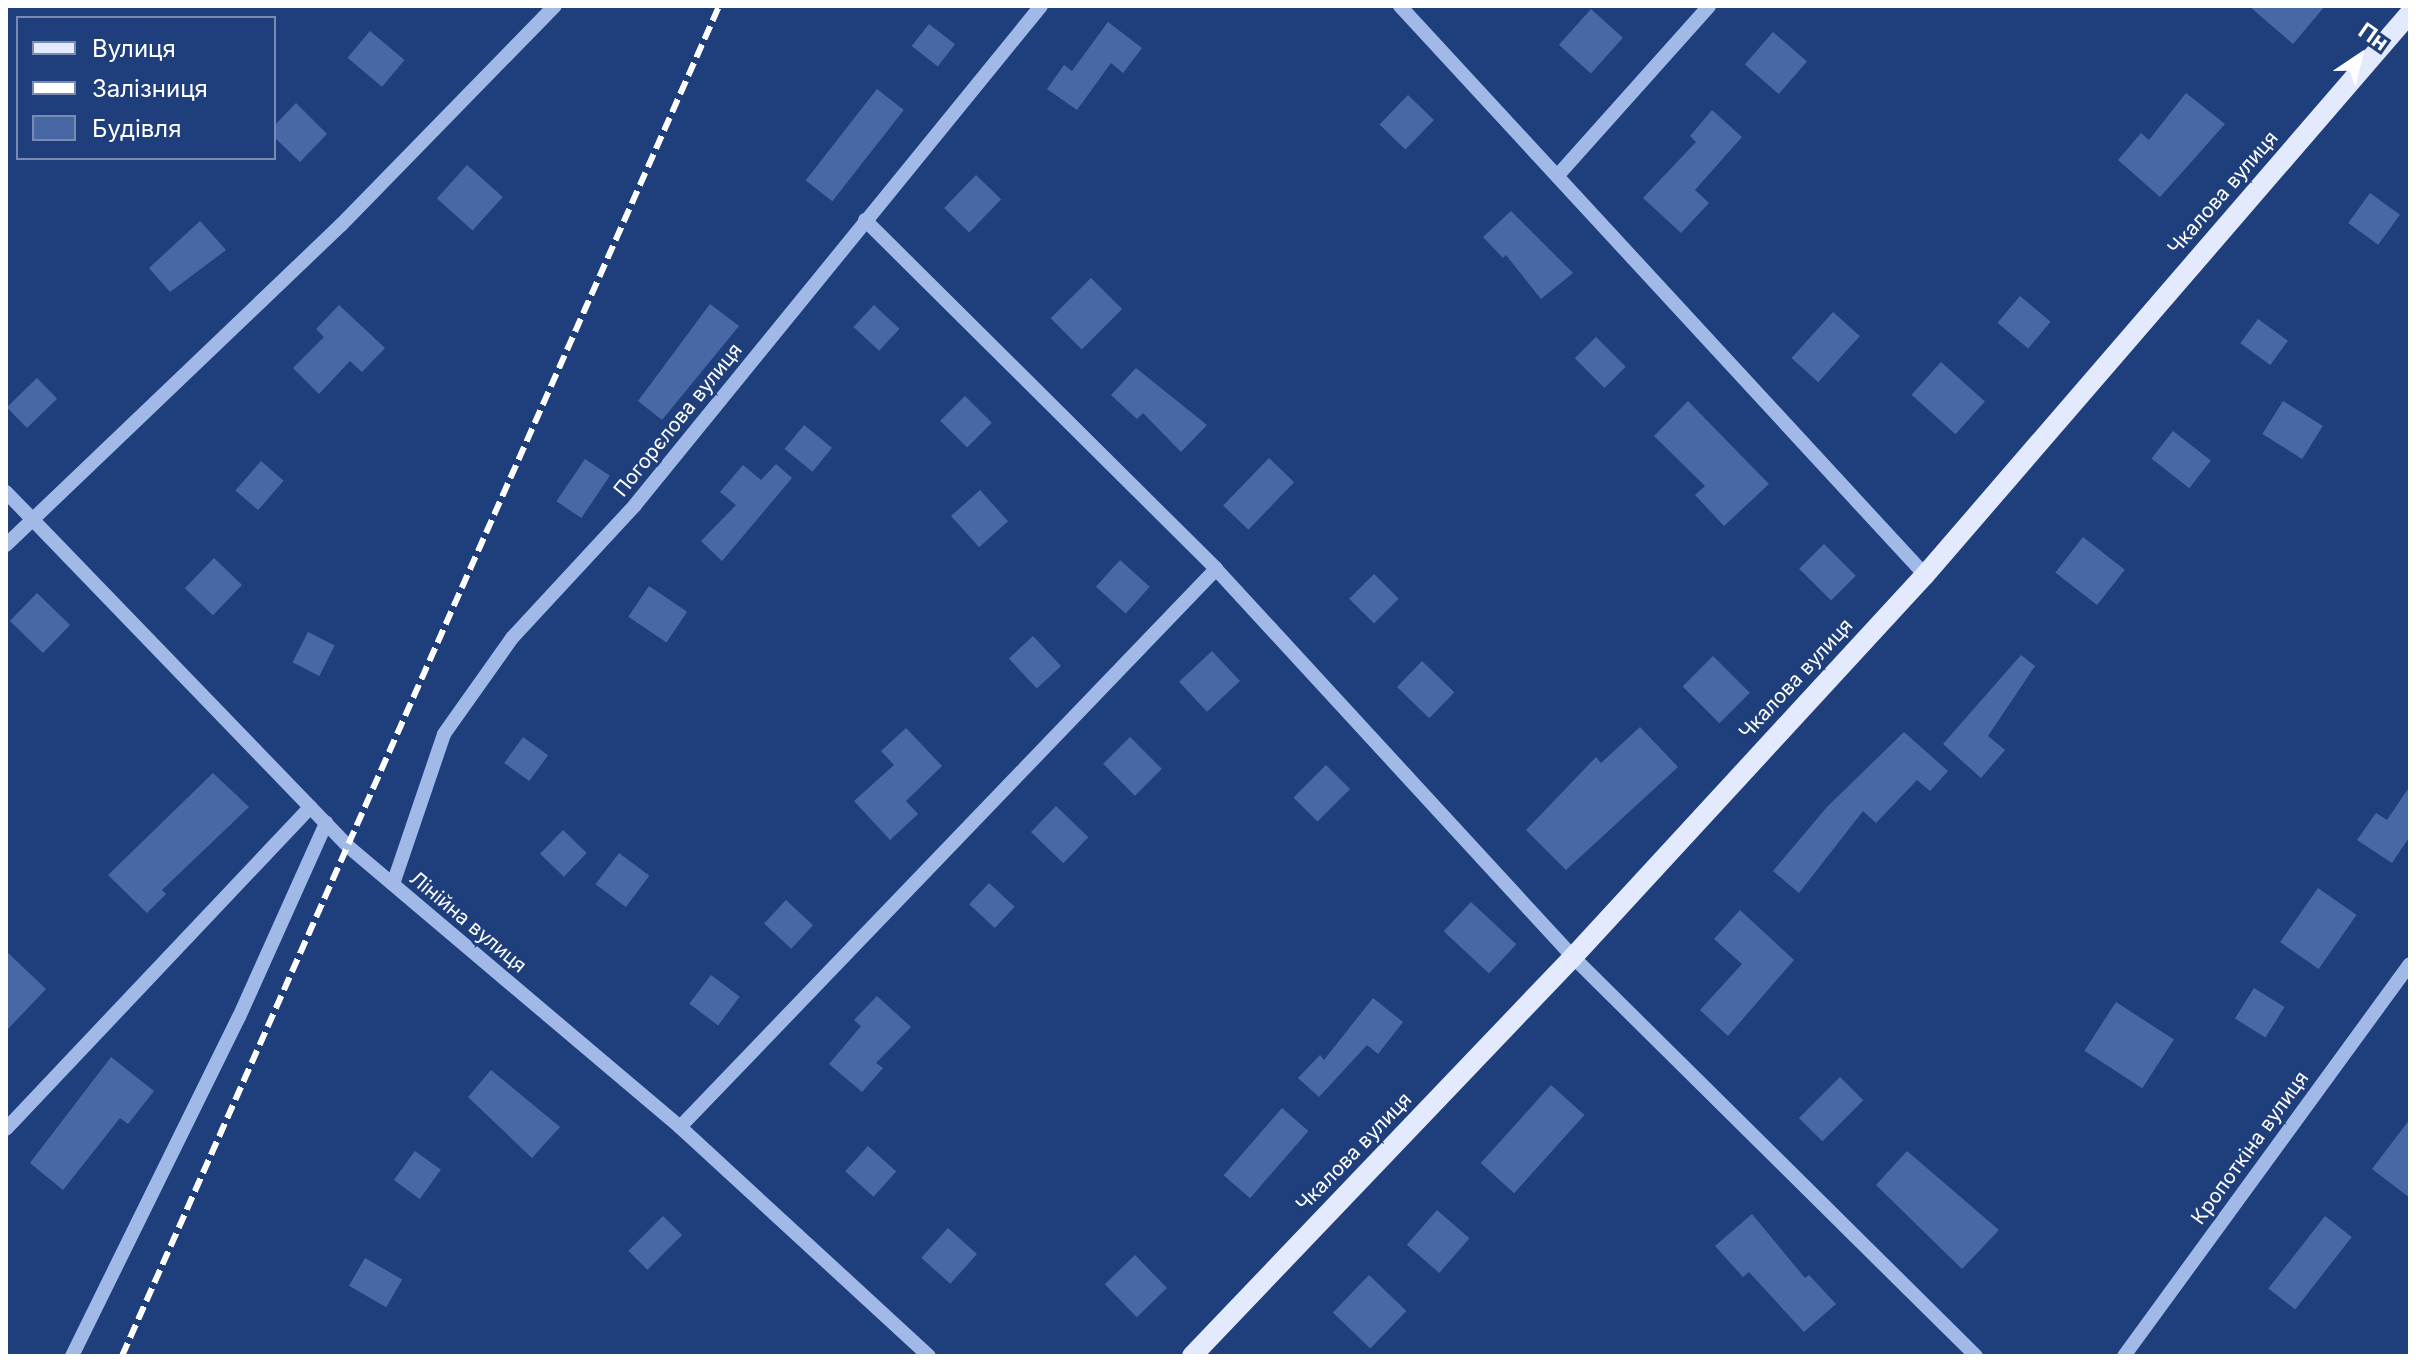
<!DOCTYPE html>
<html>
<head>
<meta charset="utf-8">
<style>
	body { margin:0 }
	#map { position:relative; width:2416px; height:1362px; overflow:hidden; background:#1f3e7c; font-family:Inter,sans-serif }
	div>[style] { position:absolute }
	.building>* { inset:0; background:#4868a5; transform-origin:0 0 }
	.minor>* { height:14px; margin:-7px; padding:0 7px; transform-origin:7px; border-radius:7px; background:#a1b9e7 }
	.major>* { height:20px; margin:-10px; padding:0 10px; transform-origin:10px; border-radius:10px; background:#e3eafd }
	.rail>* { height:6px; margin-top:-3px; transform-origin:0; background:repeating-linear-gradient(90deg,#fff 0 14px,transparent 0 20px) }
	span { translate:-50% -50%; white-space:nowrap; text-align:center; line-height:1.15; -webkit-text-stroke:6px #1f3e7c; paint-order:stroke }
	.street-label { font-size:20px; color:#fff }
	.frame { position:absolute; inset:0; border:8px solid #fff; pointer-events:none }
	.legend { position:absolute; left:16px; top:16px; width:260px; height:144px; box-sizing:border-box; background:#1f3e7c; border:2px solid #798bb0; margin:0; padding:10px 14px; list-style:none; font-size:24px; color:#fff }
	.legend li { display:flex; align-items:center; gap:16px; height:40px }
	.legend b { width:40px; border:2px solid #798bb0 }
	.north { position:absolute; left:2320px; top:16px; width:80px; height:80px; -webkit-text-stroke:6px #1f3e7c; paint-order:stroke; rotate:35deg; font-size:22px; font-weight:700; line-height:32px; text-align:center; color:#fff }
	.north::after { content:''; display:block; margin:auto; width:28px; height:36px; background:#fff; clip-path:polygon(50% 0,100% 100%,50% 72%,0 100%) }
</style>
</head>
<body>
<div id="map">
	<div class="building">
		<div style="clip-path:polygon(2249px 6px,2325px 6px,2293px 44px)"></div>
		<div style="left:1591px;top:9px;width:43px;height:48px;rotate:42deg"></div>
		<div style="clip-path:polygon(1108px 22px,1142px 48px,1123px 73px,1111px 63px,1077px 110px,1047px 89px,1064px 65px,1072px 71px)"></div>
		<div style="left:929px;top:24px;width:33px;height:28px;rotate:38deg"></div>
		<div style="left:370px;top:31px;width:45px;height:35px;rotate:40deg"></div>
		<div style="left:1773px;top:32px;width:45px;height:43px;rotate:41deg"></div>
		<div style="left:877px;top:89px;width:34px;height:116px;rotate:38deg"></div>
		<div style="clip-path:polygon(2186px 93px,2225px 124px,2160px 197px,2118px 160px,2141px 133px,2149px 140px)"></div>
		<div style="left:1408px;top:95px;width:36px;height:41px;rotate:44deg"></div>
		<div style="clip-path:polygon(296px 103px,327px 134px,300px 162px,274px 137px,274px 126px)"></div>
		<div style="clip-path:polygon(1712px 110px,1742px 137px,1695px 190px,1709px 203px,1681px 233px,1643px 198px,1696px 142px,1690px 136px)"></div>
		<div style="left:467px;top:165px;width:48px;height:45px;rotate:42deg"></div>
		<div style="left:976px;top:175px;width:35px;height:46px;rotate:44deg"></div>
		<div style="left:2370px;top:193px;width:37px;height:37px;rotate:36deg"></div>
		<div style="clip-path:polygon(1511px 211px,1573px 273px,1541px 299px,1506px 255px,1503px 258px,1483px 237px)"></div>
		<div style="clip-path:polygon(200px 221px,226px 250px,170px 292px,149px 268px)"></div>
		<div style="left:1091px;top:278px;width:44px;height:57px;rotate:45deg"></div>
		<div style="left:2020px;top:296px;width:40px;height:35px;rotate:40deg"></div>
		<div style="clip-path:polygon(710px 304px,739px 326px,662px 420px,638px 401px)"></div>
		<div style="clip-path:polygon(339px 305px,385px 348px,362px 372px,350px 361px,319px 394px,293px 368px,324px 337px,316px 329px)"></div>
		<div style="left:874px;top:305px;width:35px;height:30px;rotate:43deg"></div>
		<div style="left:1833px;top:312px;width:36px;height:62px;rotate:42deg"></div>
		<div style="left:2258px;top:319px;width:37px;height:30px;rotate:36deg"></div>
		<div style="left:1596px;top:337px;width:42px;height:30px;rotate:45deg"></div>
		<div style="left:1941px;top:362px;width:59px;height:44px;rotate:42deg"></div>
		<div style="clip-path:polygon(1136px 368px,1207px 425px,1181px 452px,1143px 413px,1137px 419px,1111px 395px)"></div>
		<div style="left:37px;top:378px;width:29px;height:42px;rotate:46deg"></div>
		<div style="left:965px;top:396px;width:38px;height:35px;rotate:45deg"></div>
		<div style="clip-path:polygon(1688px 401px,1769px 484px,1724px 526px,1695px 495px,1705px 486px,1654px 436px)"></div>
		<div style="left:2283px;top:401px;width:47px;height:39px;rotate:32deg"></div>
		<div style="left:804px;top:425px;width:36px;height:31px;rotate:39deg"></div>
		<div style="left:2173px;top:431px;width:48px;height:35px;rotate:38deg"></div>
		<div style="left:1269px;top:458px;width:35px;height:66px;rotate:44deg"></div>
		<div style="left:585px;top:459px;width:30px;height:51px;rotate:34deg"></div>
		<div style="left:261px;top:461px;width:30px;height:39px;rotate:41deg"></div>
		<div style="clip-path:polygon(776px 464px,792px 478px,722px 561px,701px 541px,736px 505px,720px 492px,743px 465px,761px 480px)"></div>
		<div style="left:980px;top:490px;width:42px;height:39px;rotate:48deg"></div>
		<div style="left:2083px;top:537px;width:53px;height:45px;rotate:38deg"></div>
		<div style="left:1824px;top:544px;width:45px;height:35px;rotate:45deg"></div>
		<div style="left:214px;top:558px;width:39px;height:42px;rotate:44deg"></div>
		<div style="left:1120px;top:560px;width:40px;height:36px;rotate:42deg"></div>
		<div style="left:1374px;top:574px;width:35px;height:35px;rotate:45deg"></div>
		<div style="left:649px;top:586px;width:46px;height:37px;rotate:34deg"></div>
		<div style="left:37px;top:593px;width:46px;height:39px;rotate:44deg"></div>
		<div style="left:308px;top:632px;width:30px;height:34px;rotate:27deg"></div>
		<div style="left:1033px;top:636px;width:41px;height:33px;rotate:47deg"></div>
		<div style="left:1212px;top:651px;width:41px;height:45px;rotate:47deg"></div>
		<div style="clip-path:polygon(2021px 655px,2035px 666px,1988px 736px,2005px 750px,1981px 778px,1943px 744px)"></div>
		<div style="left:1713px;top:656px;width:52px;height:43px;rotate:45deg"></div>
		<div style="left:1422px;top:661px;width:45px;height:36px;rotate:44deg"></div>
		<div style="clip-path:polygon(1640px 727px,1678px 767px,1566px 870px,1526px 830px,1596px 757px,1601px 763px)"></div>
		<div style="clip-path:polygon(906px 728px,942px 766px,906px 801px,918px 814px,890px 840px,854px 801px,894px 765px,881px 751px)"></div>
		<div style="clip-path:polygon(1904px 732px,1948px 771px,1930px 791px,1917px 780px,1876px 823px,1863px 811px,1799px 893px,1773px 871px,1827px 807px)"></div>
		<div style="left:523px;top:737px;width:31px;height:32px;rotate:36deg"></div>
		<div style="left:1130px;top:737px;width:45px;height:38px;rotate:45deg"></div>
		<div style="left:1326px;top:765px;width:34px;height:46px;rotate:45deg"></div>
		<div style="clip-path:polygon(213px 773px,249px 807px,162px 890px,166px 894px,147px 913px,108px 875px)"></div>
		<div style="clip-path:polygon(2410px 786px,2410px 836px,2392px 863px,2357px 840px,2376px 813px,2387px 820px)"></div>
		<div style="left:1056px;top:806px;width:45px;height:36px;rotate:44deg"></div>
		<div style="left:563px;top:830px;width:33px;height:33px;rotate:44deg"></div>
		<div style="left:619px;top:853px;width:38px;height:39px;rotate:37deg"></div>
		<div style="left:989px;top:883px;width:35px;height:29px;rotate:43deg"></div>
		<div style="left:2318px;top:888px;width:47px;height:66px;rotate:35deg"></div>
		<div style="left:786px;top:900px;width:37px;height:32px;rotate:43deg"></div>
		<div style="left:1471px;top:902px;width:62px;height:40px;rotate:43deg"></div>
		<div style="clip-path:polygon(1740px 910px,1794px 960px,1728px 1036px,1700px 1010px,1742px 964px,1714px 939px)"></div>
		<div style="clip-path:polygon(6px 951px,46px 989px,6px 1031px)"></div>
		<div style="left:711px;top:975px;width:36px;height:36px;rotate:37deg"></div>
		<div style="left:2254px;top:988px;width:36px;height:36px;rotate:32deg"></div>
		<div style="clip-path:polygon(877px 996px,911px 1027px,876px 1063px,883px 1068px,862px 1092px,829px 1064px,861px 1026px,854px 1020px)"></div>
		<div style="clip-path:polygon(1373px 998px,1403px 1022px,1378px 1054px,1367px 1045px,1319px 1097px,1298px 1078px,1320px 1055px,1324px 1060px)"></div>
		<div style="left:2116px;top:1002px;width:69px;height:58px;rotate:33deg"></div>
		<div style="clip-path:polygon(111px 1057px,154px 1091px,128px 1124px,120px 1118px,63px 1190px,30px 1163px)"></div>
		<div style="clip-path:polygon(491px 1070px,560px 1127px,532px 1158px,468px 1097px)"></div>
		<div style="left:1840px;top:1077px;width:33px;height:58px;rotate:45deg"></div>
		<div style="left:1551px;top:1085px;width:45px;height:105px;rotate:42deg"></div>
		<div style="left:1282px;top:1108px;width:35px;height:89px;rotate:41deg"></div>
		<div style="clip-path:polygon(2410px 1119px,2410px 1198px,2372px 1169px)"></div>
		<div style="left:868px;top:1146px;width:38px;height:34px;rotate:42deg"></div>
		<div style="left:415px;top:1151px;width:32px;height:36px;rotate:36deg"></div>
		<div style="clip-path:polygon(1907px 1151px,1999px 1230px,1962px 1269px,1876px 1185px)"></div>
		<div style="left:1437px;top:1210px;width:43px;height:46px;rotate:41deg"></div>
		<div style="clip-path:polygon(1752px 1214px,1805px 1278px,1809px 1275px,1836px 1304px,1804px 1332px,1749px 1272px,1743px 1277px,1715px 1246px)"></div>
		<div style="left:663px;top:1216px;width:27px;height:49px;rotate:45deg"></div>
		<div style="left:2325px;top:1216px;width:34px;height:92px;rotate:38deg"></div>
		<div style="left:948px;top:1228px;width:39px;height:40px;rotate:42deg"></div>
		<div style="left:1135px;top:1255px;width:46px;height:42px;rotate:46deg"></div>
		<div style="left:365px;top:1258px;width:43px;height:32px;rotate:30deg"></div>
		<div style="left:1369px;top:1275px;width:52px;height:52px;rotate:44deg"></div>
	</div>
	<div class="minor">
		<div style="left:1400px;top:6px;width:774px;rotate:47.3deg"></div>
		<div style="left:1559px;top:174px;width:225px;rotate:-48.2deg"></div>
		<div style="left:865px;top:220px;width:495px;rotate:44.8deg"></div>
		<div style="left:1216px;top:569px;width:527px;rotate:47.38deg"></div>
		<div style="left:1573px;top:957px;width:567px;rotate:44.71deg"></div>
		<div style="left:6px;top:492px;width:495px;rotate:46deg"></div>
		<div style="left:350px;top:848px;width:432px;rotate:40.2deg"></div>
		<div style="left:680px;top:1127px;width:338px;rotate:42.6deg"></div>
		<div style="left:6px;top:545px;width:463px;rotate:-43.7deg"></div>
		<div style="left:341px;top:225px;width:306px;rotate:-45.7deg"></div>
		<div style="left:393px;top:884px;width:158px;rotate:-71.2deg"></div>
		<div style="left:444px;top:734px;width:118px;rotate:-54.7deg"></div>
		<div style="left:512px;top:638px;width:181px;rotate:-47.2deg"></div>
		<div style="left:635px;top:505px;width:643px;rotate:-50.87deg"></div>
		<div style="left:680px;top:1127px;width:774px;rotate:-46.15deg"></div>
		<div style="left:6px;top:1129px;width:443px;rotate:-46.6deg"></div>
		<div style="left:72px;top:1356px;width:378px;rotate:-63.8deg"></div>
		<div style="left:239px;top:1017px;width:213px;rotate:-65.8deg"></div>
		<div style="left:2124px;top:1356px;width:485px;rotate:-53.9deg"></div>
	</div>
	<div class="major">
		<div style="left:1192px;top:1356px;width:552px;rotate:-46.32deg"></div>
		<div style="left:1573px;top:957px;width:519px;rotate:-47.34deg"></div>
		<div style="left:1925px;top:575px;width:742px;rotate:-49.21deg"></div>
	</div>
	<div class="rail">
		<div style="left:122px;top:1356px;width:1476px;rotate:-66.14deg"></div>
	</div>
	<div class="street-label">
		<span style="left:2223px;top:193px;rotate:-49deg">Чкалова вулиця</span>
		<span style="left:678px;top:420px;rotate:-51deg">Погорєлова вулиця</span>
		<span style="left:1796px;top:679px;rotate:-47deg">Чкалова вулиця</span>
		<span style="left:468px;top:922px;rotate:40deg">Лінійна вулиця</span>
		<span style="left:2250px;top:1148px;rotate:-54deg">Кропоткіна вулиця</span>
		<span style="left:1354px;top:1152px;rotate:-46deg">Чкалова вулиця</span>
	</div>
	<div class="frame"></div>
	<ul class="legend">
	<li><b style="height:10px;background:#e3eafd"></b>Вулиця</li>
	<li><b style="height:10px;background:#fff"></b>Залізниця</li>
	<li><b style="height:22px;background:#4868a5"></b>Будівля</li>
	</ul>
	<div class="north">Пн</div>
</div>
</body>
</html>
